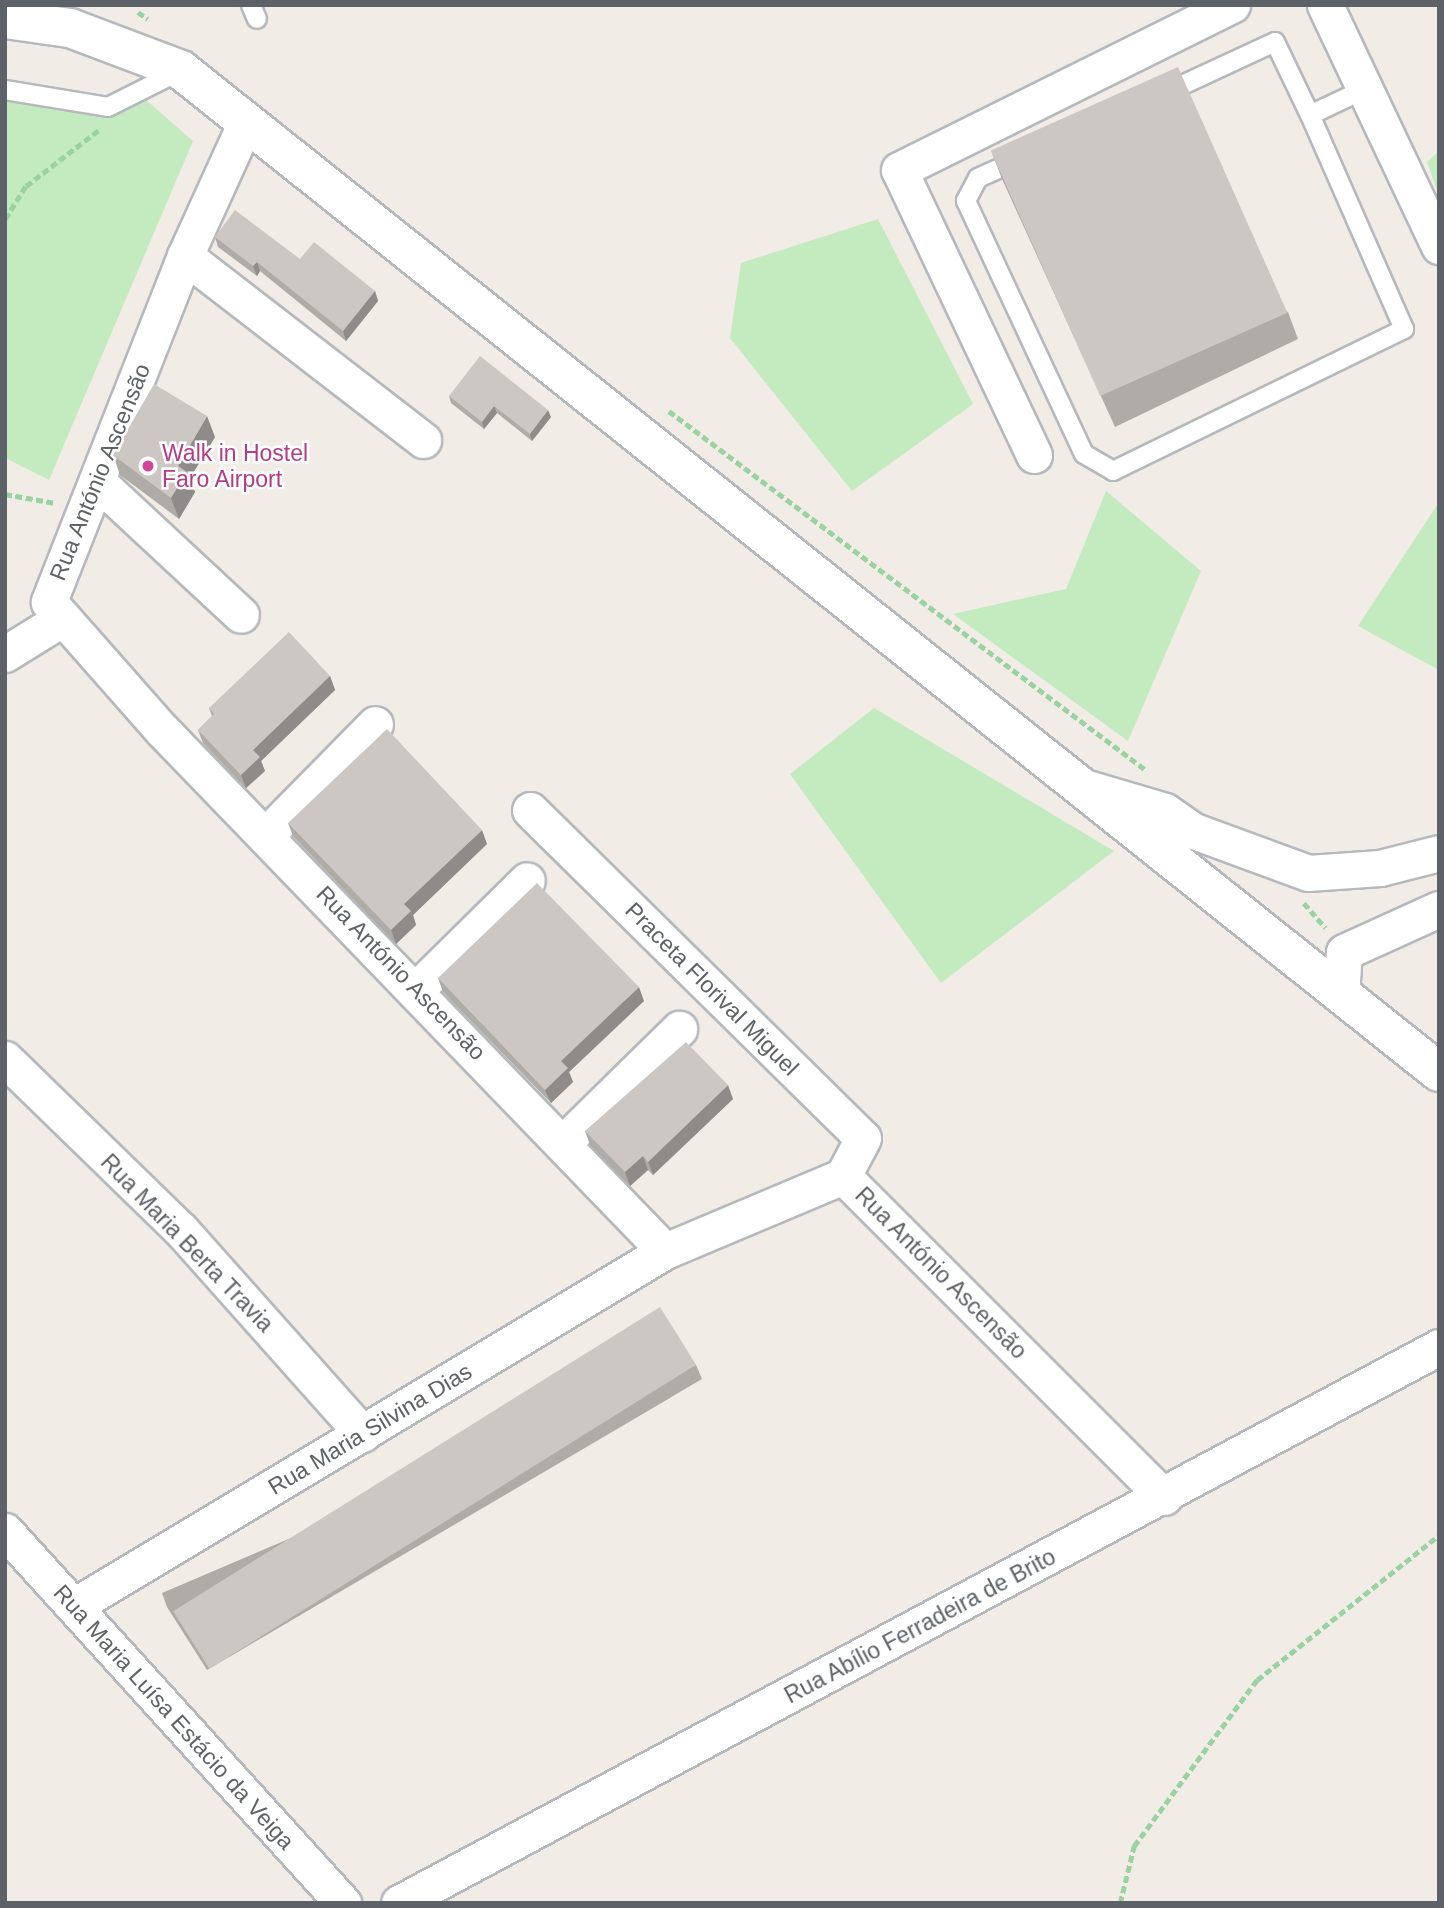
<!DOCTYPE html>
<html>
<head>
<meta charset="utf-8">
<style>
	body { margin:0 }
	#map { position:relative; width:1444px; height:1908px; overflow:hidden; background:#f1ece5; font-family:Helvetica,sans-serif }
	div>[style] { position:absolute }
	.green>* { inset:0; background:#c4eabf }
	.path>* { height:4.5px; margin-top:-2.25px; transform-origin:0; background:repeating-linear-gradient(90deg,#9ad2a2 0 7px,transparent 0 10.5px) }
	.roads { filter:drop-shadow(2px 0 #b5b9bd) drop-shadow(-2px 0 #b5b9bd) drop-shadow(0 2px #b5b9bd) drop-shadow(0 -2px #b5b9bd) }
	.service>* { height:18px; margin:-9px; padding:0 9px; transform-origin:9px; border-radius:9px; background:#fff }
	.minor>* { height:35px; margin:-17.5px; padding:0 17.5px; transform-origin:17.5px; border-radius:17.5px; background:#fff }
	.tertiary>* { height:38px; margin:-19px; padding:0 19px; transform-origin:19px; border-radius:19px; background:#fff }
	.wall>* { inset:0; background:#afaba7 }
	.shaded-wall>* { inset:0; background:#8f8b88 }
	.building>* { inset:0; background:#ccc7c2; transform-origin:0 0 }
	.dots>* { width:19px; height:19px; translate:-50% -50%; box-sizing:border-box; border:4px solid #fff; border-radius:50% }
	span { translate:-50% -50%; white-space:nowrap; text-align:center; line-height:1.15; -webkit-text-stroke:5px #fff; paint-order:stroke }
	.hotel-label { font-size:23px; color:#b23c85 }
	.left { translate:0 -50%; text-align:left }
	.street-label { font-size:23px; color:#5c6267 }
	.frame { position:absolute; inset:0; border:7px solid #5c6267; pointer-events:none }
</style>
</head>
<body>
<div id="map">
	<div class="green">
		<div style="clip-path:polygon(5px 90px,108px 107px,137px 92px,193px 141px,49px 480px,5px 458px)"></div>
		<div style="clip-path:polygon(1439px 151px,1439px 196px,1427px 162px)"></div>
		<div style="clip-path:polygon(878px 219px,973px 404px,852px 491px,730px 338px,741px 263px)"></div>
		<div style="clip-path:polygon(1106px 491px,1201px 571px,1128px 741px,953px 614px,1066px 589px)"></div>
		<div style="clip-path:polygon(1439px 502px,1439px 670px,1358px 626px)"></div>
		<div style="clip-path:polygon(874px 708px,1114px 851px,941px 983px,790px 774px)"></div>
	</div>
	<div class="path">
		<div style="left:138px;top:12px;width:12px;rotate:35deg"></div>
		<div style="left:5px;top:219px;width:39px;rotate:-58deg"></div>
		<div style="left:26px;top:186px;width:93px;rotate:-37.6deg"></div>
		<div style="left:669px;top:411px;width:597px;rotate:36.97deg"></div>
		<div style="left:5px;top:494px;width:51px;rotate:10.2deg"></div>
		<div style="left:1304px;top:903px;width:33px;rotate:49deg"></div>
		<div style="left:1120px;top:1903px;width:59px;rotate:-76.2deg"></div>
		<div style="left:1134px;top:1846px;width:207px;rotate:-53.5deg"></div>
		<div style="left:1257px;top:1680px;width:233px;rotate:-38.5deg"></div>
	</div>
	<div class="roads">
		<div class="service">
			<div style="left:251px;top:5px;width:15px;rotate:67deg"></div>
			<div style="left:5px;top:90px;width:104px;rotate:9.4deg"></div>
			<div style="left:108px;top:107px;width:78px;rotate:-26.6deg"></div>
			<div style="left:1165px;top:93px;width:121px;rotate:-24.9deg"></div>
			<div style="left:1275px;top:42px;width:81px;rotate:64.4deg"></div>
			<div style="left:1018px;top:160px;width:44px;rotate:155.8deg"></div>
			<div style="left:978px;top:178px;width:26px;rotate:118deg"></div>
			<div style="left:966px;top:201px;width:279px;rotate:65deg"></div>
			<div style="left:1084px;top:454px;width:34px;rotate:30deg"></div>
			<div style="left:1113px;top:471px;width:324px;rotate:-26deg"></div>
			<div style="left:1404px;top:329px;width:234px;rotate:-113.7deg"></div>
			<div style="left:1310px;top:115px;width:61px;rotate:-25.3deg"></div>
		</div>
		<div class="minor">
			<div style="left:1325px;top:5px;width:267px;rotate:64.7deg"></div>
			<div style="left:246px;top:122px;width:147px;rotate:114.5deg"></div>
			<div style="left:185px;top:256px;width:372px;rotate:111.5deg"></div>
			<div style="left:49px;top:602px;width:171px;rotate:48.6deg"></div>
			<div style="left:162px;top:730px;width:724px;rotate:46.01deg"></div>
			<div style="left:665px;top:1251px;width:193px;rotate:-22.8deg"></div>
			<div style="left:843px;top:1176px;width:454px;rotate:45deg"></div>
			<div style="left:185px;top:256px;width:301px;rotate:37.7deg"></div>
			<div style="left:1034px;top:455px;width:315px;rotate:-115.3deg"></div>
			<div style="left:899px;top:170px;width:372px;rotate:-26.4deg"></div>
			<div style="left:98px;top:482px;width:195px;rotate:42.9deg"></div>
			<div style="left:5px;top:654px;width:68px;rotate:-31.8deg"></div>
			<div style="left:1084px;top:787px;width:84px;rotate:16.5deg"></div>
			<div style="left:1165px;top:811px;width:35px;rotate:35deg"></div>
			<div style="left:1194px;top:831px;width:121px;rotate:20.2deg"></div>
			<div style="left:1308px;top:873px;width:72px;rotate:-4deg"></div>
			<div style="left:1380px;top:868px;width:61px;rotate:-14.3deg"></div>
			<div style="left:530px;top:810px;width:467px;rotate:44.6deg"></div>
			<div style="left:863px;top:1138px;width:43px;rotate:117.8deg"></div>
			<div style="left:267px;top:834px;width:154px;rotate:-45.5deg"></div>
			<div style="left:418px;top:988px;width:153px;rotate:-44.7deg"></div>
			<div style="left:1341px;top:995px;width:43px;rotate:-86deg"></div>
			<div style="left:1344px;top:952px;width:104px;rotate:-24.4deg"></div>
			<div style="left:5px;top:1059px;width:245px;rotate:44.2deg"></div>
			<div style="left:181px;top:1230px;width:273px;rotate:48.3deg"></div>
			<div style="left:563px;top:1143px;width:163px;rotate:-44.5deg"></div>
			<div style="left:5px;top:1531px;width:503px;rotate:47.74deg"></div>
			<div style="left:74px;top:1606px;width:689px;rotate:-30.99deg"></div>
			<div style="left:399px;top:1903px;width:1179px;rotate:-28.13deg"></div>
		</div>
		<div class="tertiary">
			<div style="left:5px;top:19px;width:66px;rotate:7.9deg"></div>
			<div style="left:70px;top:28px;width:119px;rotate:20.7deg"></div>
			<div style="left:181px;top:70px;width:1608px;rotate:38.54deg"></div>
		</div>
	</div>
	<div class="wall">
		<div style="clip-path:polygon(992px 153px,1288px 312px,1298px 339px,1115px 427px,1002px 179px)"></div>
		<div style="clip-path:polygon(215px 237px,300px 259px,375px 291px,378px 301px,346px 341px,260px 271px,257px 276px,218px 247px)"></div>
		<div style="clip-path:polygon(449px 396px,551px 417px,532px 441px,497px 413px,484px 429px,451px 403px)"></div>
		<div style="clip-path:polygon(215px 437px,190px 478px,195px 492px,179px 519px,120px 475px,113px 455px)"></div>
		<div style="clip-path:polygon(330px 676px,335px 690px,261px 761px,265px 771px,246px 788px,203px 743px,198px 730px,212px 716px,209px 708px)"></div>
		<div style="clip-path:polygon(288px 823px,487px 844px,413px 915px,416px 925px,396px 944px,293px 836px)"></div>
		<div style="clip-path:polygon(438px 978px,644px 1001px,569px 1072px,573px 1082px,551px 1103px,443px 992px)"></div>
		<div style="clip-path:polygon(733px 1099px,653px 1175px,648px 1170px,630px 1186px,590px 1145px,585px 1131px)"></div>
		<div style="clip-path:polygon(696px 1365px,702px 1379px,207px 1670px,167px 1607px,162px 1593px)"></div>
	</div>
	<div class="shaded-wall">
		<div style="clip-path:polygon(257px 262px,260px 271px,257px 276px,253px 266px)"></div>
		<div style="clip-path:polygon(375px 291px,378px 301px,346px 341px,343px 331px)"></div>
		<div style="clip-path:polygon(494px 406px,497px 413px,484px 429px,482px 422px)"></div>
		<div style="clip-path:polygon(548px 410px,551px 417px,532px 441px,530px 434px)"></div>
		<div style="clip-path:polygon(207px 416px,215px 437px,190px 478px,195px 492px,179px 519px,171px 498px,178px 466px)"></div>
		<div style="clip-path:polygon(330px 676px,335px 690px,261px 761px,265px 771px,246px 788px,241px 775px,253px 750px)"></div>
		<div style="clip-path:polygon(482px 830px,487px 844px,413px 915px,416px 925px,396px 944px,391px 930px,404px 904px)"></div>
		<div style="clip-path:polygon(639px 987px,644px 1001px,569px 1072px,573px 1082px,551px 1103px,545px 1090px,561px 1061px)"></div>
		<div style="clip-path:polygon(728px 1085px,733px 1099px,653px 1175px,648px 1162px)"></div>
		<div style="clip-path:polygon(643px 1156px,648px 1170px,630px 1186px,625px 1172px)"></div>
	</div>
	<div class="building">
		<div style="left:1178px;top:67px;width:269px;height:205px;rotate:66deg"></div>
		<div style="clip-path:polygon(235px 210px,300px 259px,314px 242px,375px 291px,343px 331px,257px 262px,253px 266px,215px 237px)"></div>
		<div style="clip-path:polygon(480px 356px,548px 410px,530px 434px,494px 406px,482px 422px,449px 396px)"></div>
		<div style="clip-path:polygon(154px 384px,207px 416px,178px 466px,187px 472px,171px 498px,113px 455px)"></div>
		<div style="clip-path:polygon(289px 632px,330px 676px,253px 750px,260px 757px,241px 775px,198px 730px,214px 714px,209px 708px)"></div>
		<div style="clip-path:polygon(387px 729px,482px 830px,404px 904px,411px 911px,391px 930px,288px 823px)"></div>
		<div style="clip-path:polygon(537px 883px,639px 987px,561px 1061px,568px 1068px,545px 1090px,438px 978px)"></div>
		<div style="clip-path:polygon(686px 1042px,728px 1085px,648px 1162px,643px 1156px,625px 1172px,585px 1131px)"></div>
		<div style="left:660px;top:1307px;width:68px;height:574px;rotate:58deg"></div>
	</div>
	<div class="dots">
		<div style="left:148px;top:466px;background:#d1479c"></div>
	</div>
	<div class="hotel-label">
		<span class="left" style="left:162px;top:466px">Walk in Hostel<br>Faro Airport</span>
	</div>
	<div class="street-label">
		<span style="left:100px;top:472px;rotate:-68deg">Rua António Ascensão</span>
		<span style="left:401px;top:973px;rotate:46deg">Rua António Ascensão</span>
		<span style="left:712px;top:989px;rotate:45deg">Praceta Florival Miguel</span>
		<span style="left:187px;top:1243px;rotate:46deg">Rua Maria Berta Travia</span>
		<span style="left:941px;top:1273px;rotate:45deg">Rua António Ascensão</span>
		<span style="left:370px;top:1429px;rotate:-31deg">Rua Maria Silvina Dias</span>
		<span style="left:920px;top:1626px;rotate:-28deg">Rua Abílio Ferradeira de Brito</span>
		<span style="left:174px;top:1717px;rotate:48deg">Rua Maria Luísa Estácio da Veiga</span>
	</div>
	<div class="frame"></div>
</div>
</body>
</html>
